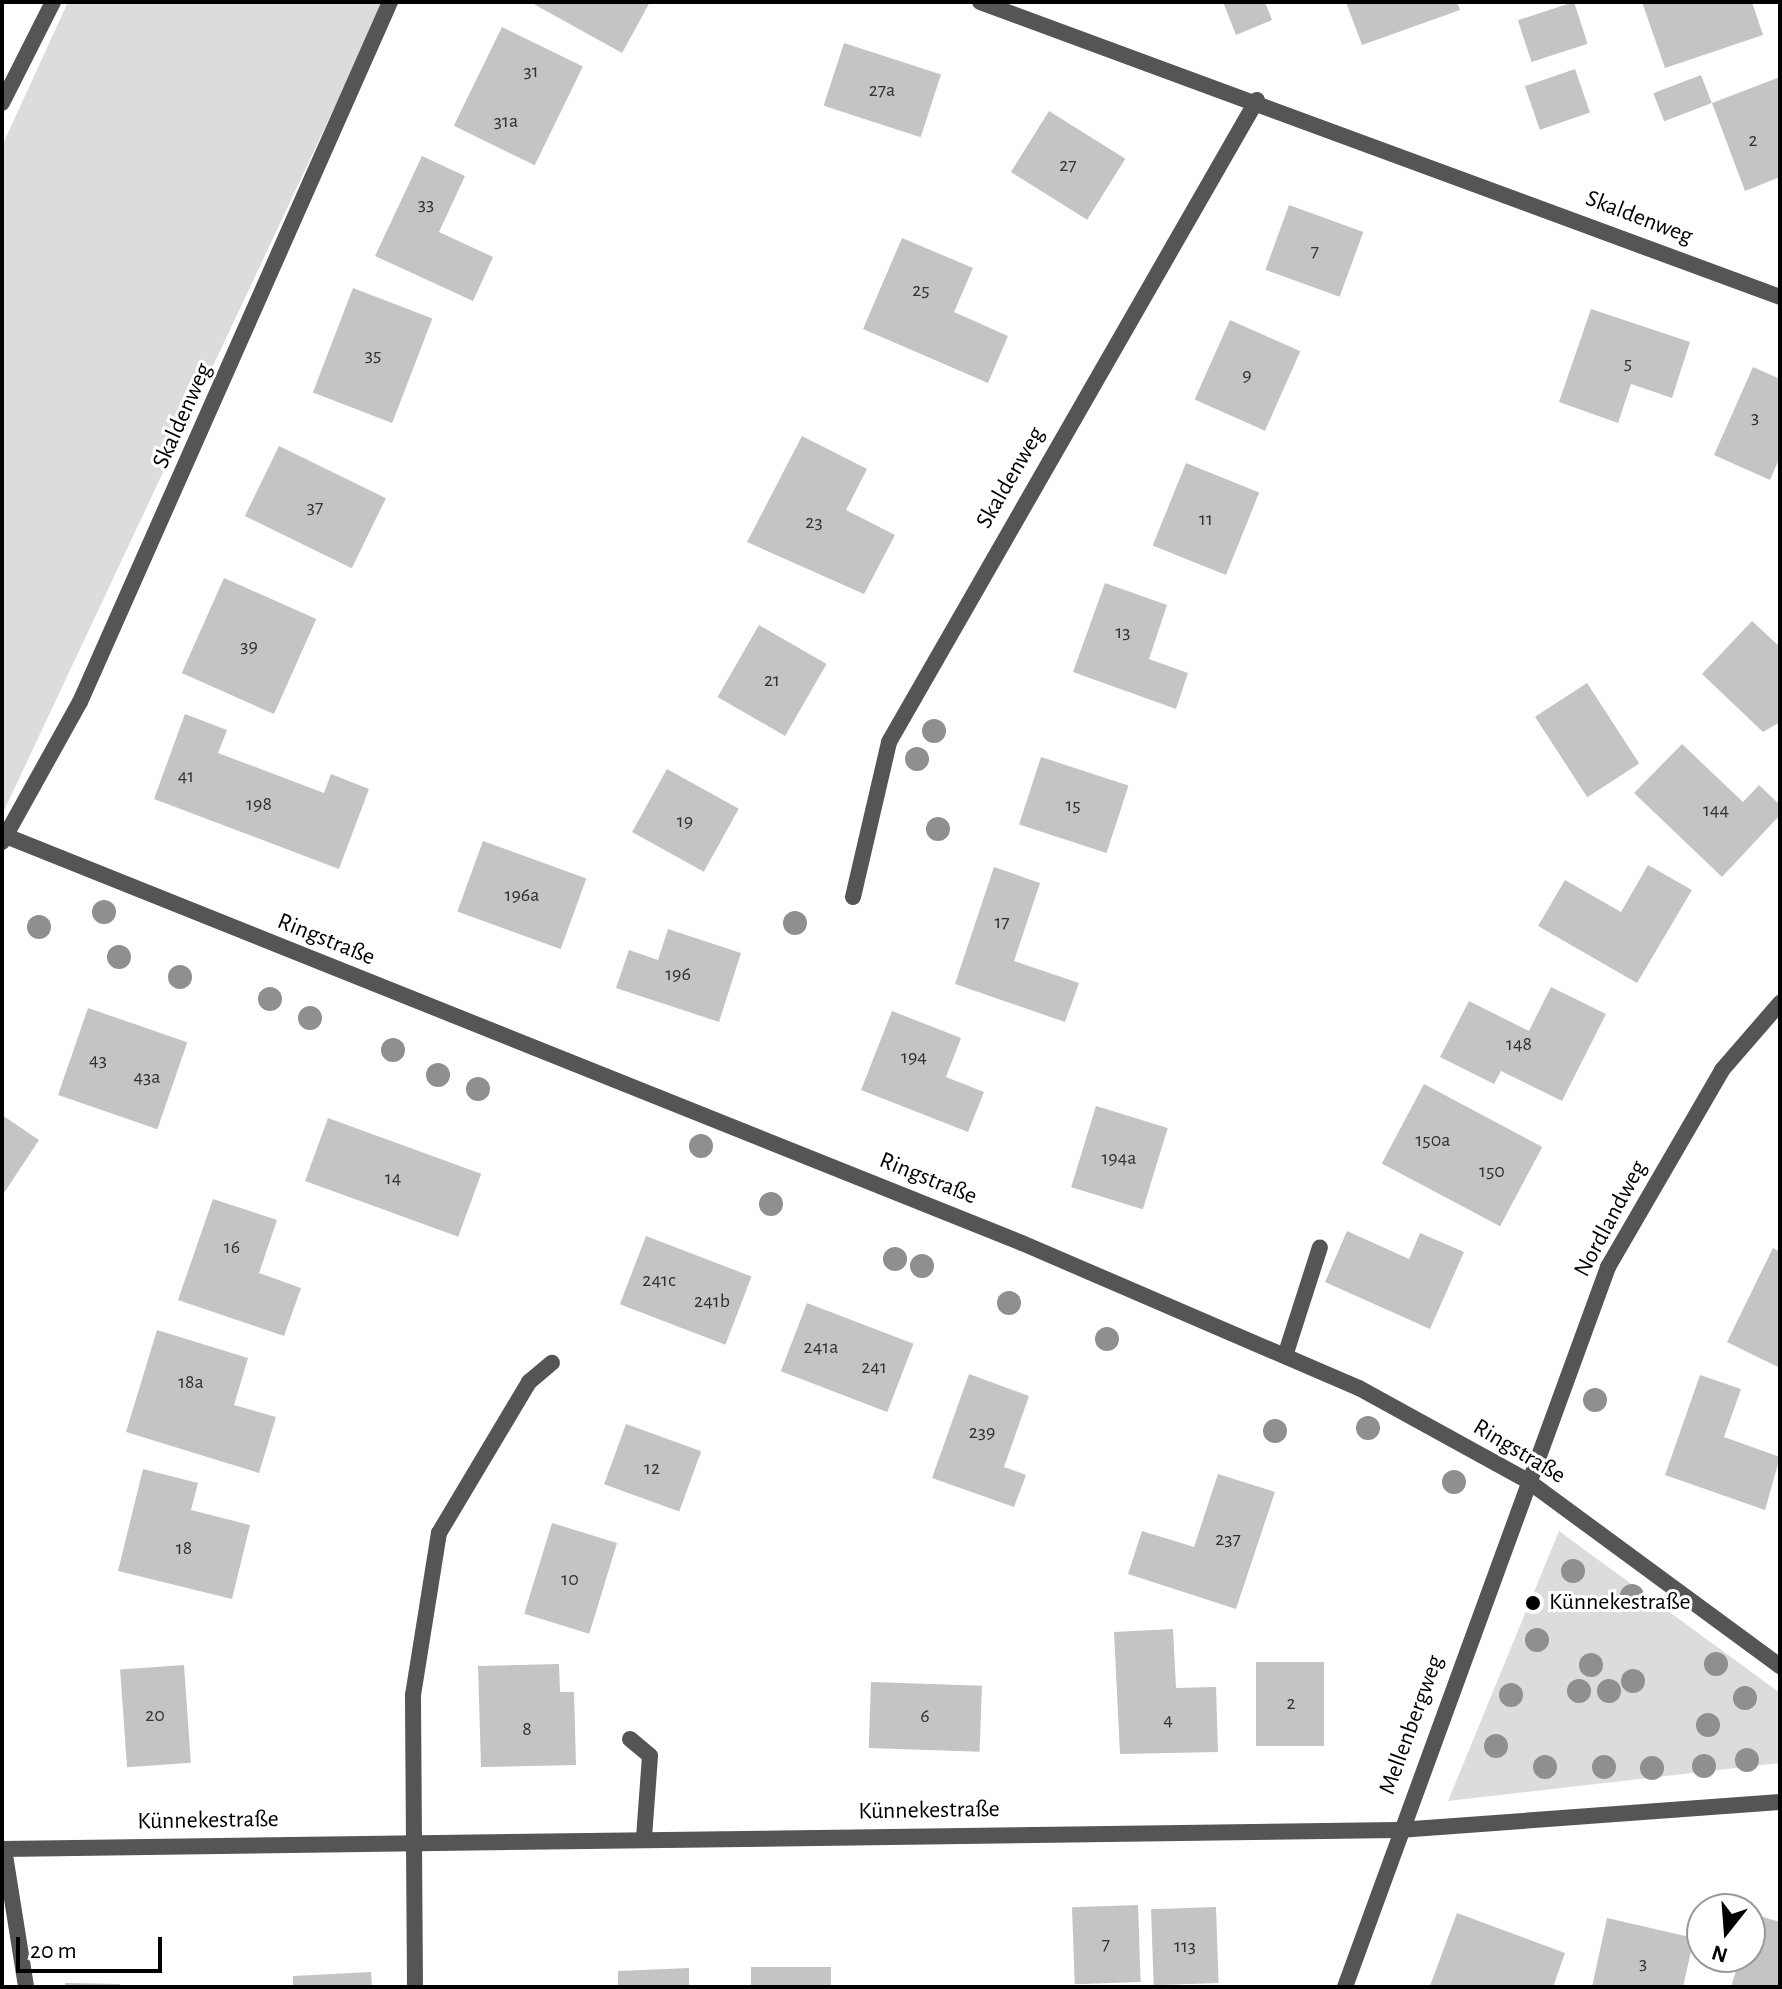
<!DOCTYPE html>
<html>
<head>
<meta charset="utf-8">
<style>
	body { margin:0 }
	#map { position:relative; width:1782px; height:1989px; overflow:hidden; background:#fff; font-family:"Alegreya Sans",sans-serif }
	div>[style] { position:absolute }
	.green>* { inset:0; background:#dcdcdc }
	.building>* { inset:0; background:#c4c4c4; transform-origin:0 0 }
	.lane>* { height:16px; margin:-8px; padding:0 8px; transform-origin:8px; border-radius:8px; background:#555 }
	.street>* { height:16px; margin:-8px; padding:0 8px; transform-origin:8px; border-radius:8px; background:#555 }
	.trees>* { width:24px; height:24px; margin:-12px; border-radius:50%; background:#8f8f8f }
	.dots>* { width:22px; height:22px; translate:-50% -50%; box-sizing:border-box; border:4px solid #fff; border-radius:50% }
	span { translate:-50% -50%; white-space:nowrap; text-align:center; line-height:1.15; -webkit-text-stroke:6px #fff; paint-order:stroke }
	.number-label { font-size:20px; color:#313131 }
	.number-label span { -webkit-text-stroke-width:0 }
	.street-label { font-size:24px; color:#000 }
	.poi-label { font-size:24px; color:#000 }
	.left { translate:0 -50%; text-align:left }
	.frame { position:absolute; inset:0; border:4px solid #000; pointer-events:none }
	.north { position:absolute; left:1686px; top:1893px; width:80px; height:80px; box-sizing:border-box; background:#fff; border:2px solid #999; border-radius:50%; rotate:197deg; font-size:22px; font-weight:700; line-height:32px; text-align:center; color:#000 }
	.north::after { content:''; display:block; margin:auto; width:28px; height:36px; background:#000; clip-path:polygon(50% 0,100% 100%,50% 72%,0 100%) }
	.scale { position:absolute; left:16px; top:1937px; width:146px; height:36px; box-sizing:border-box; border:4px solid #000; border-top:0; padding-left:10px; font-size:24px; line-height:28px; white-space:nowrap; color:#000; -webkit-text-stroke:6px #fff; paint-order:stroke }
</style>
</head>
<body>
<div id="map">
	<div class="green">
		<div style="clip-path:polygon(68px 2px,384px 2px,2px 815px,2px 146px)"></div>
		<div style="clip-path:polygon(1559px 1531px,1780px 1693px,1780px 1763px,1448px 1801px)"></div>
	</div>
	<div class="building">
		<div style="clip-path:polygon(530px 2px,650px 2px,622px 53px)"></div>
		<div style="clip-path:polygon(1223px 2px,1265px 2px,1272px 20px,1236px 35px)"></div>
		<div style="clip-path:polygon(1346px 2px,1457px 2px,1460px 10px,1362px 45px)"></div>
		<div style="left:1574px;top:2px;width:44px;height:59px;rotate:72deg"></div>
		<div style="clip-path:polygon(1642px 2px,1752px 2px,1763px 35px,1665px 68px)"></div>
		<div style="left:502px;top:27px;width:90px;height:110px;rotate:26deg"></div>
		<div style="left:844px;top:43px;width:102px;height:66px;rotate:18deg"></div>
		<div style="left:1575px;top:69px;width:46px;height:53px;rotate:71deg"></div>
		<div style="left:1701px;top:75px;width:30px;height:51px;rotate:69deg"></div>
		<div style="clip-path:polygon(1780px 77px,1780px 177px,1745px 191px,1712px 103px)"></div>
		<div style="left:1049px;top:111px;width:90px;height:72px;rotate:32deg"></div>
		<div style="clip-path:polygon(422px 156px,465px 176px,439px 232px,493px 257px,473px 301px,375px 256px)"></div>
		<div style="left:1289px;top:205px;width:79px;height:69px;rotate:20deg"></div>
		<div style="clip-path:polygon(902px 238px,973px 268px,954px 312px,1008px 336px,988px 383px,863px 329px)"></div>
		<div style="left:353px;top:288px;width:85px;height:112px;rotate:21deg"></div>
		<div style="clip-path:polygon(1591px 309px,1690px 342px,1672px 398px,1631px 384px,1618px 423px,1559px 402px)"></div>
		<div style="left:1230px;top:320px;width:77px;height:87px;rotate:24deg"></div>
		<div style="clip-path:polygon(1753px 367px,1780px 379px,1780px 457px,1770px 480px,1714px 455px)"></div>
		<div style="clip-path:polygon(802px 436px,867px 469px,846px 510px,895px 535px,864px 594px,747px 542px)"></div>
		<div style="left:279px;top:446px;width:119px;height:78px;rotate:26deg"></div>
		<div style="left:1186px;top:463px;width:79px;height:89px;rotate:22deg"></div>
		<div style="left:224px;top:578px;width:101px;height:104px;rotate:24deg"></div>
		<div style="clip-path:polygon(1105px 583px,1167px 605px,1149px 659px,1188px 673px,1176px 709px,1073px 672px)"></div>
		<div style="clip-path:polygon(1752px 621px,1780px 647px,1780px 722px,1763px 732px,1702px 674px)"></div>
		<div style="left:759px;top:625px;width:78px;height:83px;rotate:30deg"></div>
		<div style="left:1587px;top:683px;width:96px;height:62px;rotate:57deg"></div>
		<div style="clip-path:polygon(185px 714px,227px 730px,218px 753px,324px 793px,331px 774px,369px 789px,339px 869px,154px 799px)"></div>
		<div style="clip-path:polygon(1682px 744px,1743px 802px,1759px 785px,1780px 805px,1780px 815px,1722px 877px,1634px 793px)"></div>
		<div style="left:1041px;top:757px;width:92px;height:71px;rotate:18deg"></div>
		<div style="left:667px;top:769px;width:82px;height:72px;rotate:29deg"></div>
		<div style="left:483px;top:841px;width:110px;height:75px;rotate:20deg"></div>
		<div style="clip-path:polygon(1648px 865px,1692px 890px,1637px 983px,1538px 926px,1565px 880px,1621px 912px)"></div>
		<div style="clip-path:polygon(994px 867px,1040px 883px,1014px 961px,1079px 983px,1065px 1022px,955px 984px)"></div>
		<div style="clip-path:polygon(668px 929px,741px 953px,719px 1022px,616px 988px,629px 950px,658px 960px)"></div>
		<div style="clip-path:polygon(1551px 987px,1606px 1014px,1562px 1101px,1501px 1071px,1494px 1084px,1440px 1057px,1469px 1001px,1529px 1031px)"></div>
		<div style="left:88px;top:1008px;width:105px;height:92px;rotate:19deg"></div>
		<div style="clip-path:polygon(892px 1011px,961px 1038px,946px 1077px,984px 1092px,968px 1132px,861px 1090px)"></div>
		<div style="left:1424px;top:1084px;width:134px;height:90px;rotate:28deg"></div>
		<div style="left:1096px;top:1106px;width:75px;height:85px;rotate:17deg"></div>
		<div style="clip-path:polygon(2px 1115px,39px 1140px,2px 1196px)"></div>
		<div style="left:328px;top:1118px;width:163px;height:67px;rotate:20deg"></div>
		<div style="clip-path:polygon(213px 1199px,277px 1220px,259px 1273px,301px 1288px,284px 1336px,178px 1300px)"></div>
		<div style="clip-path:polygon(1347px 1231px,1409px 1259px,1420px 1233px,1464px 1252px,1430px 1329px,1325px 1282px)"></div>
		<div style="left:646px;top:1236px;width:113px;height:73px;rotate:21deg"></div>
		<div style="clip-path:polygon(1773px 1248px,1780px 1252px,1780px 1368px,1727px 1342px)"></div>
		<div style="left:807px;top:1303px;width:114px;height:73px;rotate:21deg"></div>
		<div style="clip-path:polygon(157px 1330px,248px 1358px,234px 1405px,276px 1417px,259px 1473px,126px 1432px)"></div>
		<div style="clip-path:polygon(969px 1374px,1029px 1396px,1004px 1467px,1026px 1475px,1014px 1507px,932px 1478px)"></div>
		<div style="clip-path:polygon(1700px 1375px,1741px 1389px,1724px 1437px,1780px 1457px,1765px 1510px,1665px 1475px)"></div>
		<div style="left:626px;top:1424px;width:80px;height:64px;rotate:20deg"></div>
		<div style="clip-path:polygon(143px 1469px,198px 1483px,191px 1510px,250px 1525px,232px 1599px,118px 1571px)"></div>
		<div style="clip-path:polygon(1218px 1474px,1275px 1492px,1236px 1609px,1128px 1574px,1142px 1531px,1194px 1547px)"></div>
		<div style="left:552px;top:1523px;width:68px;height:95px;rotate:17deg"></div>
		<div style="clip-path:polygon(1173px 1629px,1176px 1688px,1216px 1687px,1218px 1752px,1120px 1754px,1114px 1632px)"></div>
		<div style="left:1256px;top:1662px;width:68px;height:84px"></div>
		<div style="clip-path:polygon(559px 1664px,560px 1692px,574px 1692px,576px 1765px,481px 1767px,478px 1666px)"></div>
		<div style="left:184px;top:1665px;width:98px;height:64px;rotate:86deg"></div>
		<div style="left:871px;top:1682px;width:111px;height:66px;rotate:2deg"></div>
		<div style="left:1138px;top:1905px;width:77px;height:66px;rotate:88deg"></div>
		<div style="left:1216px;top:1907px;width:76px;height:65px;rotate:88deg"></div>
		<div style="clip-path:polygon(1457px 1913px,1565px 1953px,1553px 1987px,1430px 1986px)"></div>
		<div style="clip-path:polygon(1753px 1914px,1780px 1922px,1780px 1987px,1731px 1987px,1740px 1957px,1750px 1957px)"></div>
		<div style="clip-path:polygon(1607px 1918px,1694px 1938px,1683px 1987px,1592px 1987px)"></div>
		<div style="left:831px;top:1967px;width:20px;height:80px;rotate:90deg"></div>
		<div style="clip-path:polygon(689px 1968px,689px 1987px,618px 1987px,618px 1971px)"></div>
		<div style="clip-path:polygon(371px 1972px,372px 1987px,293px 1987px,293px 1976px)"></div>
		<div style="clip-path:polygon(65px 1983px,120px 1984px,120px 1987px,65px 1987px)"></div>
	</div>
	<div class="lane">
		<div style="left:2px;top:103px;width:113px;rotate:-63.2deg"></div>
		<div style="left:1285px;top:1356px;width:114px;rotate:-72.2deg"></div>
		<div style="left:630px;top:1739px;width:26px;rotate:40deg"></div>
		<div style="left:650px;top:1756px;width:82px;rotate:94.2deg"></div>
		<div style="left:4px;top:1849px;width:140px;rotate:80.9deg"></div>
	</div>
	<div class="street">
		<div style="left:980px;top:2px;width:853px;rotate:20.24deg"></div>
		<div style="left:6px;top:836px;width:1094px;rotate:21.83deg"></div>
		<div style="left:1022px;top:1243px;width:367px;rotate:23.3deg"></div>
		<div style="left:1359px;top:1388px;width:193px;rotate:28.8deg"></div>
		<div style="left:1528px;top:1481px;width:313px;rotate:36.3deg"></div>
		<div style="left:2px;top:842px;width:160px;rotate:-60.9deg"></div>
		<div style="left:80px;top:702px;width:766px;rotate:-66.11deg"></div>
		<div style="left:853px;top:897px;width:159px;rotate:-76.9deg"></div>
		<div style="left:889px;top:742px;width:740px;rotate:-60.18deg"></div>
		<div style="left:2px;top:1849px;width:1397px;rotate:-0.78deg"></div>
		<div style="left:1399px;top:1830px;width:382px;rotate:-4.2deg"></div>
		<div style="left:415px;top:1987px;width:292px;rotate:-90.4deg"></div>
		<div style="left:413px;top:1695px;width:164px;rotate:-80.9deg"></div>
		<div style="left:439px;top:1533px;width:176px;rotate:-59.2deg"></div>
		<div style="left:529px;top:1382px;width:30px;rotate:-40deg"></div>
		<div style="left:1345px;top:1987px;width:767px;rotate:-69.93deg"></div>
		<div style="left:1608px;top:1267px;width:228px;rotate:-59.9deg"></div>
		<div style="left:1722px;top:1070px;width:89px;rotate:-49.1deg"></div>
	</div>
	<div class="trees">
		<div style="left:934px;top:731px"></div>
		<div style="left:917px;top:759px"></div>
		<div style="left:938px;top:829px"></div>
		<div style="left:104px;top:912px"></div>
		<div style="left:795px;top:923px"></div>
		<div style="left:39px;top:927px"></div>
		<div style="left:119px;top:957px"></div>
		<div style="left:180px;top:977px"></div>
		<div style="left:270px;top:999px"></div>
		<div style="left:310px;top:1018px"></div>
		<div style="left:393px;top:1050px"></div>
		<div style="left:438px;top:1075px"></div>
		<div style="left:478px;top:1089px"></div>
		<div style="left:701px;top:1146px"></div>
		<div style="left:771px;top:1204px"></div>
		<div style="left:895px;top:1259px"></div>
		<div style="left:922px;top:1266px"></div>
		<div style="left:1009px;top:1303px"></div>
		<div style="left:1107px;top:1339px"></div>
		<div style="left:1595px;top:1400px"></div>
		<div style="left:1368px;top:1428px"></div>
		<div style="left:1275px;top:1431px"></div>
		<div style="left:1454px;top:1482px"></div>
		<div style="left:1573px;top:1571px"></div>
		<div style="left:1632px;top:1596px"></div>
		<div style="left:1537px;top:1640px"></div>
		<div style="left:1716px;top:1664px"></div>
		<div style="left:1591px;top:1665px"></div>
		<div style="left:1633px;top:1681px"></div>
		<div style="left:1579px;top:1691px"></div>
		<div style="left:1609px;top:1691px"></div>
		<div style="left:1511px;top:1695px"></div>
		<div style="left:1745px;top:1698px"></div>
		<div style="left:1708px;top:1725px"></div>
		<div style="left:1496px;top:1746px"></div>
		<div style="left:1747px;top:1760px"></div>
		<div style="left:1704px;top:1766px"></div>
		<div style="left:1545px;top:1767px"></div>
		<div style="left:1604px;top:1767px"></div>
		<div style="left:1652px;top:1768px"></div>
	</div>
	<div class="dots">
		<div style="left:1533px;top:1603px;background:#000"></div>
	</div>
	<div class="number-label">
		<span style="left:531px;top:71px">31</span>
		<span style="left:882px;top:90px">27a</span>
		<span style="left:506px;top:121px">31a</span>
		<span style="left:1753px;top:140px">2</span>
		<span style="left:1068px;top:165px">27</span>
		<span style="left:426px;top:204px">33</span>
		<span style="left:1315px;top:251px">7</span>
		<span style="left:921px;top:290px">25</span>
		<span style="left:373px;top:355px">35</span>
		<span style="left:1628px;top:363px">5</span>
		<span style="left:1247px;top:375px">9</span>
		<span style="left:1755px;top:417px">3</span>
		<span style="left:315px;top:507px">37</span>
		<span style="left:1206px;top:519px">11</span>
		<span style="left:814px;top:522px">23</span>
		<span style="left:1123px;top:632px">13</span>
		<span style="left:249px;top:646px">39</span>
		<span style="left:772px;top:680px">21</span>
		<span style="left:186px;top:776px">41</span>
		<span style="left:259px;top:804px">198</span>
		<span style="left:1073px;top:805px">15</span>
		<span style="left:1716px;top:810px">144</span>
		<span style="left:685px;top:821px">19</span>
		<span style="left:522px;top:895px">196a</span>
		<span style="left:1002px;top:922px">17</span>
		<span style="left:678px;top:974px">196</span>
		<span style="left:1519px;top:1044px">148</span>
		<span style="left:914px;top:1057px">194</span>
		<span style="left:98px;top:1060px">43</span>
		<span style="left:147px;top:1077px">43a</span>
		<span style="left:1433px;top:1140px">150a</span>
		<span style="left:1119px;top:1158px">194a</span>
		<span style="left:1492px;top:1171px">150</span>
		<span style="left:393px;top:1178px">14</span>
		<span style="left:232px;top:1247px">16</span>
		<span style="left:659px;top:1280px">241c</span>
		<span style="left:712px;top:1301px">241b</span>
		<span style="left:821px;top:1347px">241a</span>
		<span style="left:874px;top:1367px">241</span>
		<span style="left:191px;top:1382px">18a</span>
		<span style="left:982px;top:1432px">239</span>
		<span style="left:652px;top:1468px">12</span>
		<span style="left:1228px;top:1539px">237</span>
		<span style="left:184px;top:1548px">18</span>
		<span style="left:570px;top:1579px">10</span>
		<span style="left:1291px;top:1703px">2</span>
		<span style="left:155px;top:1715px">20</span>
		<span style="left:925px;top:1716px">6</span>
		<span style="left:1168px;top:1720px">4</span>
		<span style="left:527px;top:1729px">8</span>
		<span style="left:1106px;top:1944px">7</span>
		<span style="left:1185px;top:1946px">113</span>
		<span style="left:1643px;top:1963px">3</span>
	</div>
	<div class="street-label">
		<span style="left:1639px;top:218px;rotate:21deg">Skaldenweg</span>
		<span style="left:183px;top:416px;rotate:-66deg">Skaldenweg</span>
		<span style="left:1011px;top:478px;rotate:-60deg">Skaldenweg</span>
		<span style="left:326px;top:940px;rotate:22deg">Ringstraße</span>
		<span style="left:928px;top:1179px;rotate:22deg">Ringstraße</span>
		<span style="left:1611px;top:1219px;rotate:-62deg">Nordlandweg</span>
		<span style="left:1519px;top:1452px;rotate:31deg">Ringstraße</span>
		<span style="left:1412px;top:1725px;rotate:-70deg">Mellenbergweg</span>
		<span style="left:929px;top:1811px;rotate:-1deg">Künnekestraße</span>
		<span style="left:208px;top:1821px;rotate:-1deg">Künnekestraße</span>
	</div>
	<div class="poi-label">
		<span class="left" style="left:1549px;top:1603px">Künnekestraße</span>
	</div>
	<div class="frame"></div>
	<div class="north">N</div>
	<div class="scale">20 m</div>
</div>
</body>
</html>
